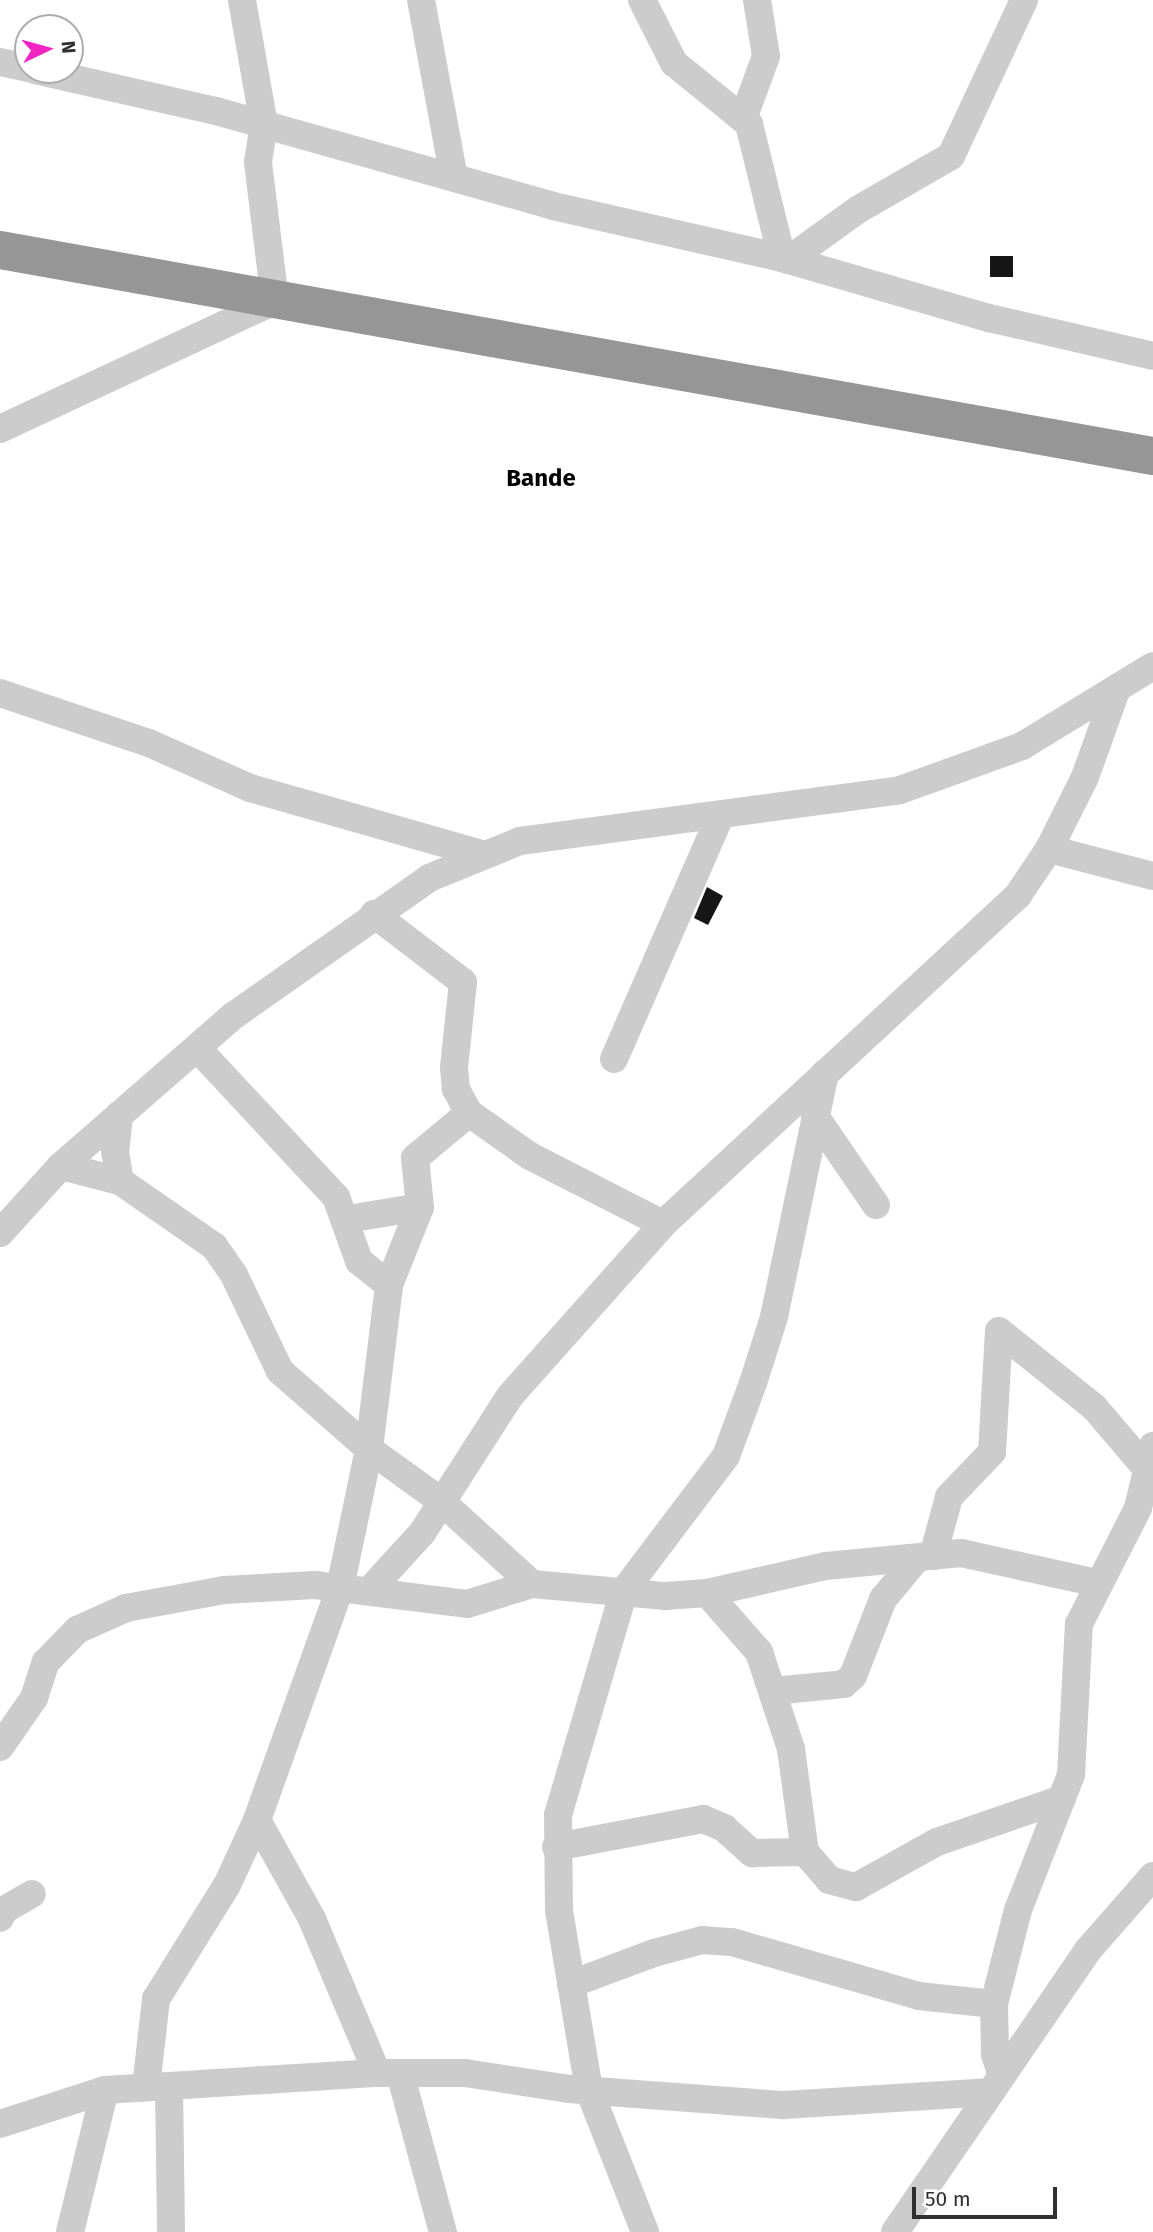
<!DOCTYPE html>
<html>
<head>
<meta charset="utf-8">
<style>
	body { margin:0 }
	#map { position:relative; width:1153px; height:2232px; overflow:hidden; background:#fff; font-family:"Fira Sans",sans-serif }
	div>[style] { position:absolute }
	.building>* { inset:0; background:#161616; transform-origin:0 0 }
	.minor>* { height:28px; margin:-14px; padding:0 14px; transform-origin:14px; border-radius:14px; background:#ccc }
	.highway>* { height:38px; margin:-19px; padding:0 19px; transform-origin:19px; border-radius:19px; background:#969696 }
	span { translate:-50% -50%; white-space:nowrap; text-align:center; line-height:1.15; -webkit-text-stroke:7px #fff; paint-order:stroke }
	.quarter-label { font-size:24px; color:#000; font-weight:700 }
	.north { position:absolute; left:14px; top:14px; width:70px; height:70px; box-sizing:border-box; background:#fff; border:2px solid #acacac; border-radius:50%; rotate:85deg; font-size:19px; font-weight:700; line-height:28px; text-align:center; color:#2f2f2f }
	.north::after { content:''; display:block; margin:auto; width:24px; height:32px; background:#f225c3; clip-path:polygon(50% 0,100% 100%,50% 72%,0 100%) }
	.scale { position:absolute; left:912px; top:2187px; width:145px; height:32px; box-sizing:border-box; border:4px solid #2f2f2f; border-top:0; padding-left:9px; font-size:21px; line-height:24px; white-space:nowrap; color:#2f2f2f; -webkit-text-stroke:5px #fff; paint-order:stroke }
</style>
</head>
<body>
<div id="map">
	<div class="building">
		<div style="left:990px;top:256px;width:23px;height:21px"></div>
		<div style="clip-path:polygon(707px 887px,723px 896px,708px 925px,694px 918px)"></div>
	</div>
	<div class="minor">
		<div style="left:421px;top:0;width:181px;rotate:79.5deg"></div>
		<div style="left:642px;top:0;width:71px;rotate:63.1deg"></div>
		<div style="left:674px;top:63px;width:97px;rotate:39.1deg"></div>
		<div style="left:749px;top:124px;width:138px;rotate:76.2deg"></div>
		<div style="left:0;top:62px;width:29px;rotate:12deg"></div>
		<div style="left:35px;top:70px;width:186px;rotate:12.8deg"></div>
		<div style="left:216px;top:111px;width:350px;rotate:15.7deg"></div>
		<div style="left:553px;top:206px;width:235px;rotate:12.8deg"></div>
		<div style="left:782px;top:258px;width:216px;rotate:16.2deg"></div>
		<div style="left:989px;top:318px;width:168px;rotate:13deg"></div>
		<div style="left:743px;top:119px;width:67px;rotate:-69.9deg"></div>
		<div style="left:766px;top:56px;width:57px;rotate:-99.1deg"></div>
		<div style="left:788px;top:260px;width:87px;rotate:-35.7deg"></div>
		<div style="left:859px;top:209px;width:106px;rotate:-29.9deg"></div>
		<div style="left:951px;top:156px;width:172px;rotate:-64.9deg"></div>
		<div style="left:0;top:429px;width:303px;rotate:-25deg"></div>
		<div style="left:275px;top:301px;width:140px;rotate:-97deg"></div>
		<div style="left:258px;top:162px;width:37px;rotate:-81deg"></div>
		<div style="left:264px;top:125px;width:127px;rotate:-100deg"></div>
		<div style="left:0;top:693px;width:157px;rotate:18.6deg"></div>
		<div style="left:149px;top:743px;width:111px;rotate:24deg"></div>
		<div style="left:250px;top:788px;width:240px;rotate:15.9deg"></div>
		<div style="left:1049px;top:849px;width:107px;rotate:14.6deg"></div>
		<div style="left:374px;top:914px;width:112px;rotate:37.4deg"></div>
		<div style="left:463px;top:982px;width:86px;rotate:96deg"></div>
		<div style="left:454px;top:1068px;width:21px;rotate:85deg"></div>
		<div style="left:456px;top:1089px;width:27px;rotate:62deg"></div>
		<div style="left:469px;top:1113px;width:75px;rotate:35.2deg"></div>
		<div style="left:530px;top:1156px;width:149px;rotate:27.1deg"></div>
		<div style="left:197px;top:1048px;width:204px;rotate:47deg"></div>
		<div style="left:336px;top:1197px;width:68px;rotate:70.2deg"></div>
		<div style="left:359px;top:1261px;width:38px;rotate:39deg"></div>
		<div style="left:614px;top:1059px;width:267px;rotate:-66.4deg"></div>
		<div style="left:119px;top:1115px;width:36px;rotate:96deg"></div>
		<div style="left:115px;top:1151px;width:30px;rotate:81deg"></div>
		<div style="left:815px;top:1116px;width:108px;rotate:55.6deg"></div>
		<div style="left:61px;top:1166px;width:61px;rotate:14.3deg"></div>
		<div style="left:120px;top:1181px;width:114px;rotate:34.7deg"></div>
		<div style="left:214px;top:1246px;width:35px;rotate:55deg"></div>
		<div style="left:234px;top:1275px;width:106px;rotate:64.4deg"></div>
		<div style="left:280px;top:1371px;width:118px;rotate:41.2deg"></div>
		<div style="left:369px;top:1449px;width:89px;rotate:35.8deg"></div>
		<div style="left:441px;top:1501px;width:123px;rotate:42.4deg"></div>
		<div style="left:348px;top:1219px;width:73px;rotate:-9.5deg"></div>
		<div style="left:0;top:1233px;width:91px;rotate:-47.7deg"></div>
		<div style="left:61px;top:1166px;width:228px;rotate:-41.1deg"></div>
		<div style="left:233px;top:1016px;width:240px;rotate:-35.1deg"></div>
		<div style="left:429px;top:878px;width:98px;rotate:-22.1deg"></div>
		<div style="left:520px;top:841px;width:383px;rotate:-7.6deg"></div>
		<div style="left:900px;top:790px;width:130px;rotate:-19.8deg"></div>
		<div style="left:1022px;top:746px;width:153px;rotate:-31.4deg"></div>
		<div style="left:933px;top:1556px;width:61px;rotate:-74.8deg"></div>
		<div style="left:949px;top:1497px;width:62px;rotate:-46.3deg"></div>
		<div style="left:992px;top:1452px;width:121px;rotate:-86.7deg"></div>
		<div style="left:999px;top:1331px;width:122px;rotate:38.7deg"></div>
		<div style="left:1094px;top:1407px;width:82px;rotate:49.5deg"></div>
		<div style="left:369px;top:1591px;width:79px;rotate:-47.6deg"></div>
		<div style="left:422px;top:1533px;width:163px;rotate:-57.3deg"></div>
		<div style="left:510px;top:1396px;width:230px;rotate:-48.3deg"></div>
		<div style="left:663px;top:1224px;width:484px;rotate:-42.8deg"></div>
		<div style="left:1018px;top:895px;width:55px;rotate:-56deg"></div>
		<div style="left:1049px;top:849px;width:80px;rotate:-63.4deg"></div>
		<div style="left:1085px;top:777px;width:95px;rotate:-70.2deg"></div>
		<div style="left:707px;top:1593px;width:79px;rotate:48.6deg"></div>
		<div style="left:759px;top:1652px;width:102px;rotate:71.7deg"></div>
		<div style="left:791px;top:1749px;width:104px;rotate:82.3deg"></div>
		<div style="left:805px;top:1852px;width:37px;rotate:49deg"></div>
		<div style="left:829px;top:1880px;width:28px;rotate:15deg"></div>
		<div style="left:856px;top:1887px;width:93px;rotate:-29.1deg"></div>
		<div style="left:937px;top:1842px;width:132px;rotate:-19deg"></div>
		<div style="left:773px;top:1691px;width:71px;rotate:-5.6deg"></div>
		<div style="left:844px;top:1684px;width:12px;rotate:-42deg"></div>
		<div style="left:853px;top:1676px;width:83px;rotate:-68.7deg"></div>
		<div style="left:883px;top:1599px;width:53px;rotate:-50.3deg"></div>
		<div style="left:0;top:1747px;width:60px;rotate:-55.2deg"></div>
		<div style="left:34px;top:1698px;width:38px;rotate:-72deg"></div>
		<div style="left:46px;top:1662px;width:45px;rotate:-45.9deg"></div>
		<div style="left:77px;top:1630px;width:54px;rotate:-24.2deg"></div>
		<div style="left:126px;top:1608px;width:100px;rotate:-10.4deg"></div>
		<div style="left:224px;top:1590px;width:91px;rotate:-3.1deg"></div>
		<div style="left:315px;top:1585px;width:153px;rotate:7.1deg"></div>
		<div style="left:467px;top:1604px;width:68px;rotate:-17.1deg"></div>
		<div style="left:532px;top:1584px;width:134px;rotate:5.2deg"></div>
		<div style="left:665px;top:1596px;width:42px;rotate:-4.1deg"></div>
		<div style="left:707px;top:1593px;width:122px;rotate:-12.8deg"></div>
		<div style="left:826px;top:1566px;width:136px;rotate:-5.5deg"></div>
		<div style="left:961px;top:1553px;width:139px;rotate:12.4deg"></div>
		<div style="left:257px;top:1820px;width:113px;rotate:60.9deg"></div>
		<div style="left:312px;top:1919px;width:167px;rotate:67.1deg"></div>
		<div style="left:556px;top:1847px;width:150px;rotate:-10.8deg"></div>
		<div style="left:703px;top:1819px;width:23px;rotate:23deg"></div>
		<div style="left:724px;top:1828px;width:38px;rotate:42deg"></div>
		<div style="left:752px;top:1853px;width:53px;rotate:-1.1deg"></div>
		<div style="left:0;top:1918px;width:9px;rotate:-63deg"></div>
		<div style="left:4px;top:1910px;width:32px;rotate:-30deg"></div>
		<div style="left:571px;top:1984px;width:89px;rotate:-20.5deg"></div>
		<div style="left:654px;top:1953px;width:50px;rotate:-15.2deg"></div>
		<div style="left:702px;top:1940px;width:30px;rotate:4deg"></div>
		<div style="left:732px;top:1942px;width:195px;rotate:16.1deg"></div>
		<div style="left:919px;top:1996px;width:75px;rotate:6.1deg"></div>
		<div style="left:400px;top:2073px;width:165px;rotate:74.9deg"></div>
		<div style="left:1001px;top:2073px;width:20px;rotate:-108deg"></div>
		<div style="left:995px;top:2054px;width:50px;rotate:-91.1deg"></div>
		<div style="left:994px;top:2004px;width:97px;rotate:-75.7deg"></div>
		<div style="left:1018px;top:1910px;width:145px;rotate:-68.6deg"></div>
		<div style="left:1071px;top:1775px;width:151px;rotate:-87deg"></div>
		<div style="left:1079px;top:1624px;width:130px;rotate:-63deg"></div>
		<div style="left:1138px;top:1508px;width:64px;rotate:-76.4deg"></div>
		<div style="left:169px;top:2086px;width:146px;rotate:89.2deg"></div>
		<div style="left:146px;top:2087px;width:89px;rotate:-83.5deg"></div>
		<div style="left:156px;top:1999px;width:134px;rotate:-58.1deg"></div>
		<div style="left:227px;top:1885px;width:72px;rotate:-65.2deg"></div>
		<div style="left:257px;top:1820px;width:246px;rotate:-70.3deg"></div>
		<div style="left:340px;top:1588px;width:142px;rotate:-78.2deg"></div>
		<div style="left:369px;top:1449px;width:165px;rotate:-83deg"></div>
		<div style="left:389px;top:1285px;width:84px;rotate:-68.3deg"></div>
		<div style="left:420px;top:1207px;width:49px;rotate:-95.8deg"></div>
		<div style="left:415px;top:1158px;width:70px;rotate:-39.8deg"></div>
		<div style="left:0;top:2124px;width:110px;rotate:-17.9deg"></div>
		<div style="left:105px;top:2090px;width:273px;rotate:-3.6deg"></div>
		<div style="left:377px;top:2073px;width:88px"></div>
		<div style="left:465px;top:2073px;width:105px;rotate:8.7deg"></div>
		<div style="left:569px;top:2089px;width:216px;rotate:4.3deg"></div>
		<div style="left:784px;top:2105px;width:204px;rotate:-3.6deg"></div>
		<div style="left:70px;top:2232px;width:146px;rotate:-76.2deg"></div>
		<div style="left:645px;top:2232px;width:153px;rotate:-111.5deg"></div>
		<div style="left:589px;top:2090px;width:182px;rotate:-99.5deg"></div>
		<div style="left:559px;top:1910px;width:95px;rotate:-90.6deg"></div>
		<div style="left:558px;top:1815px;width:234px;rotate:-73.6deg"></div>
		<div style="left:624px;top:1591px;width:169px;rotate:-52.9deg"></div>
		<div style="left:726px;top:1456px;width:78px;rotate:-69.7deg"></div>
		<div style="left:753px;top:1383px;width:69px;rotate:-72.3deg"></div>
		<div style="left:774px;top:1317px;width:249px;rotate:-78.2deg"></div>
		<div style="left:895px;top:2232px;width:343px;rotate:-55.6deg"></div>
		<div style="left:1089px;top:1949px;width:97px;rotate:-48.8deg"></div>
	</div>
	<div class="highway">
		<div style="left:0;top:250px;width:1171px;rotate:10.13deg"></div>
	</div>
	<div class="quarter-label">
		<span style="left:541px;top:479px">Bande</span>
	</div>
	<div class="north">N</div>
	<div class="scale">50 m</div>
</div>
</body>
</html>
